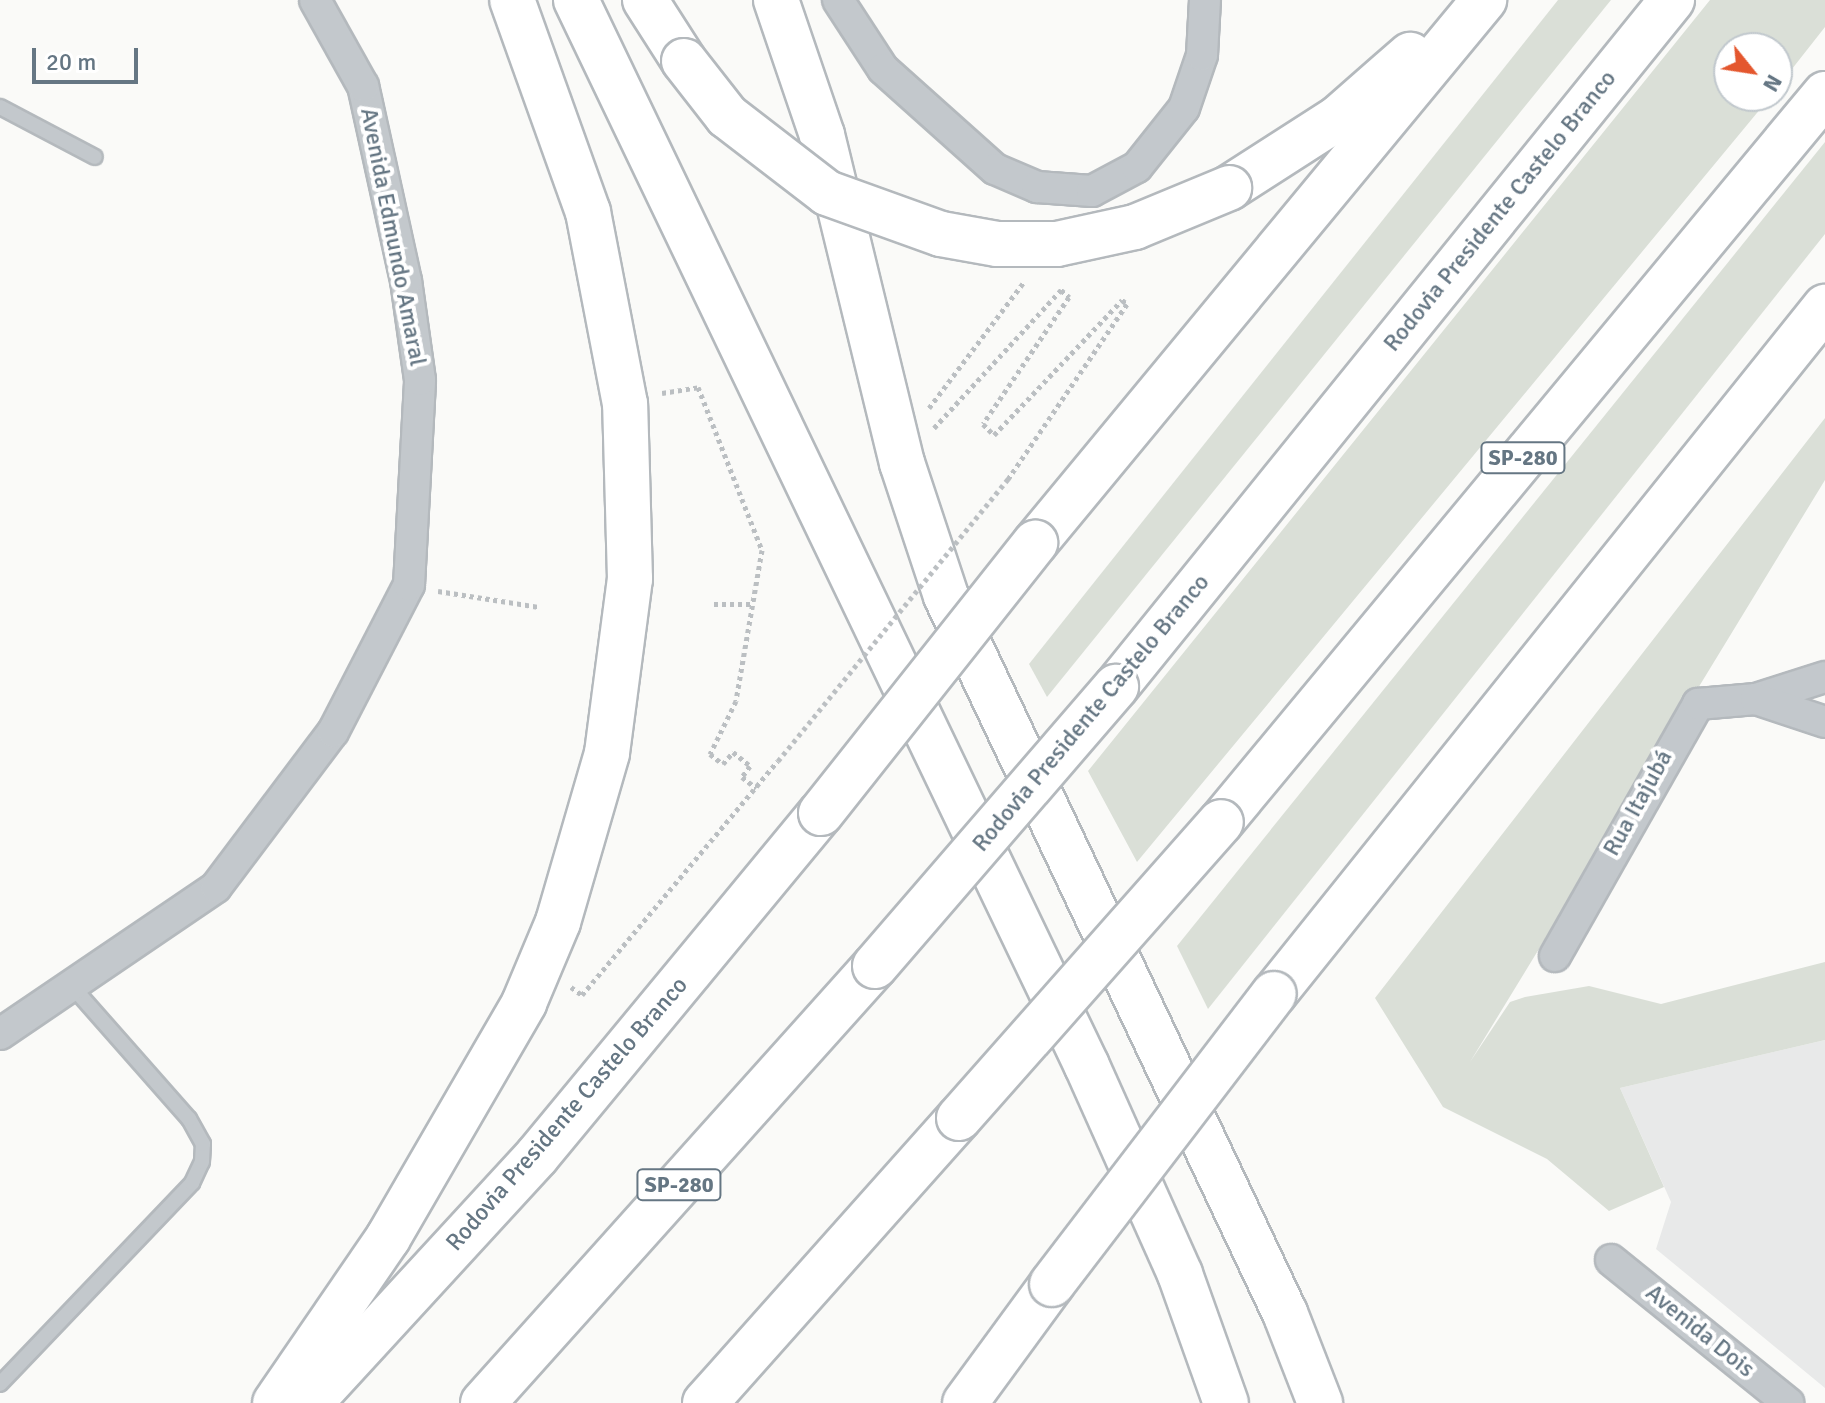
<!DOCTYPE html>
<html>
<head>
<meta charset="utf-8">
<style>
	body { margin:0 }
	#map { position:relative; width:1825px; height:1403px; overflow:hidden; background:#fafaf8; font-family:Signika,sans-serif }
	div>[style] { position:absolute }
	.built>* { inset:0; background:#e8e9e9 }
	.green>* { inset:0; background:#dadfd7 }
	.path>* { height:5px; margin-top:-2.5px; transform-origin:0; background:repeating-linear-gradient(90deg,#bbbfc2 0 4px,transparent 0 8px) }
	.roads { filter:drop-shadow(2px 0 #b4b9bd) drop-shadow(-2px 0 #b4b9bd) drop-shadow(0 2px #b4b9bd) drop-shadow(0 -2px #b4b9bd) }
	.lane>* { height:14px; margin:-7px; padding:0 7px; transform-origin:7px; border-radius:7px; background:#c3c8cc }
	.street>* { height:30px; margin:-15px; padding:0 15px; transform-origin:15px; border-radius:15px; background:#c3c8cc }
	.highway>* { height:44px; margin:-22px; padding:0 22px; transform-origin:22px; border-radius:22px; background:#fff }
	.path-bridge>* { height:5px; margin-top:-2.5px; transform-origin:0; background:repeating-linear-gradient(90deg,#bbbfc2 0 4px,transparent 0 8px) }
	.bridges { filter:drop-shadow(2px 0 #b4b9bd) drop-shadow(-2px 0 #b4b9bd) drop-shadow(0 2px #b4b9bd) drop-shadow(0 -2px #b4b9bd) }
	.highway-bridge>* { height:44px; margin:-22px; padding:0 22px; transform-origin:22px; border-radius:22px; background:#fff }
	span { translate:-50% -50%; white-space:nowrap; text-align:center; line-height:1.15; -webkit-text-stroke:8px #fff; paint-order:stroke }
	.shield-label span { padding:2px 6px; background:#fff; border:2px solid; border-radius:6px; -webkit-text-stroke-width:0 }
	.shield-label { font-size:22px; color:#657683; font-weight:700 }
	.street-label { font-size:24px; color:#657683 }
	.north { position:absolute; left:1713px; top:32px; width:80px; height:80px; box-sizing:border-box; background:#fff; border:2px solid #c1c8cd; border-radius:50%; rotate:120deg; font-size:22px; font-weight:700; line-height:32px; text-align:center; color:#657683 }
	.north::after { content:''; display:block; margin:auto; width:28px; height:36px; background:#e4572e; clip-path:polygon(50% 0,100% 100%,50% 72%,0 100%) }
	.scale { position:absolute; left:32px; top:48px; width:106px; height:36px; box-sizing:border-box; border:4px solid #657683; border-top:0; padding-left:10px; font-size:24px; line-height:28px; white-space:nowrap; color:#657683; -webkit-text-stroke:6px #fff; paint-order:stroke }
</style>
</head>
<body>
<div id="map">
	<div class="built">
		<div style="clip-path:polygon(1825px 1040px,1825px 1388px,1656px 1249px,1671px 1202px,1620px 1088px)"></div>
	</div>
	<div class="green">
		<div style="clip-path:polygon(1558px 0,1611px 0,1047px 697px,1029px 664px)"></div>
		<div style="clip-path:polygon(1710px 0,1825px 0,1825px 27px,1777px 88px,1777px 48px,1729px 48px,1729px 96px,1771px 96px,1137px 862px,1088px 771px)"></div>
		<div style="clip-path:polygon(1825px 142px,1825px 234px,1208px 1009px,1177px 946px)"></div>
		<div style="clip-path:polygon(1825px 418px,1825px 480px,1470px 1062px,1510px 1002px,1525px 997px,1589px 986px,1661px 1004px,1825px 962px,1825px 1040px,1620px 1088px,1664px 1187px,1609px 1211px,1547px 1159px,1443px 1107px,1375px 998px)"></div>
	</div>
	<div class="path">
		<div style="left:662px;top:393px;width:36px;rotate:-9deg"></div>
		<div style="left:698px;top:387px;width:175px;rotate:68.6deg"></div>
		<div style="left:762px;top:550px;width:153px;rotate:99.8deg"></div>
		<div style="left:736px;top:701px;width:59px;rotate:116.1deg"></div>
		<div style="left:710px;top:754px;width:16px;rotate:38deg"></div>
		<div style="left:723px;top:764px;width:16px;rotate:-50deg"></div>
		<div style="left:733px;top:752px;width:22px;rotate:39deg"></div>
		<div style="left:750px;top:766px;width:14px;rotate:126deg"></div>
		<div style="left:742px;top:777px;width:18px;rotate:38deg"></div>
		<div style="left:929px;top:408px;width:158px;rotate:-53deg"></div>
		<div style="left:934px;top:428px;width:188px;rotate:-47.4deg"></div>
		<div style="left:1061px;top:290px;width:11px;rotate:41deg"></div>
		<div style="left:1069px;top:297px;width:153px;rotate:124.1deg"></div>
		<div style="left:983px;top:424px;width:16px;rotate:45deg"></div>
		<div style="left:994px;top:435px;width:186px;rotate:-46.5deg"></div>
		<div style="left:1122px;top:300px;width:6px;rotate:39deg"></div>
		<div style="left:1127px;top:304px;width:212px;rotate:124.2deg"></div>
		<div style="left:438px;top:591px;width:102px;rotate:9deg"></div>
		<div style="left:714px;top:604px;width:38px"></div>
		<div style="left:571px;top:987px;width:14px;rotate:36deg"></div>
		<div style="left:582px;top:995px;width:305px;rotate:-50.1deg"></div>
	</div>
	<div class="roads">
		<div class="lane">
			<div style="left:0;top:107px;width:107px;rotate:27.8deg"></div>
			<div style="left:0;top:1384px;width:278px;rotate:-46.3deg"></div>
			<div style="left:192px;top:1183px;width:23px;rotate:-65deg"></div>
			<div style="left:202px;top:1162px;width:18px;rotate:-87deg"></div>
			<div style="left:203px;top:1144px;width:29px;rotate:-119deg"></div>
			<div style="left:189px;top:1119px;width:179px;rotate:-131.4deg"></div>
		</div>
		<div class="street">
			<div style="left:838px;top:0;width:82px;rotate:56.9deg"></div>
			<div style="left:883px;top:69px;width:150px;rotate:41.8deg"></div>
			<div style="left:995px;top:169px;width:46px;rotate:23.2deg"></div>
			<div style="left:1037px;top:187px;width:55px;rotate:4.2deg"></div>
			<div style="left:1092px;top:191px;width:51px;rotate:-28.1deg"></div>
			<div style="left:1137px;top:167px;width:75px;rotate:-51.5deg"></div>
			<div style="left:1184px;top:108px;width:56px;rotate:-71.2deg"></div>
			<div style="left:1202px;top:55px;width:55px;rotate:-86.9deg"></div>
			<div style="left:1756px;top:699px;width:72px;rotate:-17.7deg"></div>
			<div style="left:1555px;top:956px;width:290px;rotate:-60.4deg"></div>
			<div style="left:1698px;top:704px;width:58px;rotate:-4.9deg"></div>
			<div style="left:1756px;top:699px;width:73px;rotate:18.4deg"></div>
			<div style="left:0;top:1034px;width:261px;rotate:-34.2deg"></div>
			<div style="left:216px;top:887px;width:194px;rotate:-53deg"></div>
			<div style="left:333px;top:732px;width:165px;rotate:-62.7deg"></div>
			<div style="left:409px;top:585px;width:205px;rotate:-86.9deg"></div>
			<div style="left:420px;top:380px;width:100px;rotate:-98deg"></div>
			<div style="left:406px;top:281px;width:200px;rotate:-102.4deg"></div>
			<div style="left:363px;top:86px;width:98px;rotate:-119.2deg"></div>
			<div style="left:1611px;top:1260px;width:228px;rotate:38.9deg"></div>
		</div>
		<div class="highway">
			<div style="left:576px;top:0;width:1182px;rotate:64.39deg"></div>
			<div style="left:1087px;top:1066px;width:228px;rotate:65.9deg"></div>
			<div style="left:1180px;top:1274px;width:137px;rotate:70.4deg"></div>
			<div style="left:645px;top:0;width:72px;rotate:57.4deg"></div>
			<div style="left:776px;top:0;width:143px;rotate:71.2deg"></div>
			<div style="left:822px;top:135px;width:338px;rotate:76.3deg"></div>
			<div style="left:902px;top:463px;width:140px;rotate:71.7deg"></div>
			<div style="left:946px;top:596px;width:793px;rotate:64.7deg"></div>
			<div style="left:1285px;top:1313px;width:97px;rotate:68.7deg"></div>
			<div style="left:1229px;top:188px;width:130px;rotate:-32.7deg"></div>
			<div style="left:1338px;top:118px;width:96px;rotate:-41.2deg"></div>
			<div style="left:1035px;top:543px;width:705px;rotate:-50.41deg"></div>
			<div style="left:1116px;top:687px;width:884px;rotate:-51.02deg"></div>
			<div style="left:1221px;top:822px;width:946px;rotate:-50.32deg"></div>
			<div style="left:1274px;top:994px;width:881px;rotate:-51.27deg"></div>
			<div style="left:275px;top:1403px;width:200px;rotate:-55.6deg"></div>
			<div style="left:388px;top:1238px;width:272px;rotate:-59.9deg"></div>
			<div style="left:524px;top:1003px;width:88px;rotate:-67.2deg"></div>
			<div style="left:558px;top:922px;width:176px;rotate:-73.8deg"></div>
			<div style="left:607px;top:753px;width:176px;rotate:-82.5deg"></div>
			<div style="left:630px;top:579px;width:175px;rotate:-91.6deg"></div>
			<div style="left:625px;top:404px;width:196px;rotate:-100.9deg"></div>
			<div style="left:588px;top:212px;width:225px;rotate:-109.7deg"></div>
			<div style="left:310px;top:1403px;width:335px;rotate:-47.4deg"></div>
			<div style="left:537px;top:1156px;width:445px;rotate:-50.4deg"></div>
			<div style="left:483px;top:1403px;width:587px;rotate:-48.11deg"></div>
			<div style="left:705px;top:1403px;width:382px;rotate:-48.3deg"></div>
			<div style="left:965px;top:1403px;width:147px;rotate:-53.8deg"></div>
		</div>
	</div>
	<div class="path-bridge">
		<div style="left:778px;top:761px;width:364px;rotate:-50.8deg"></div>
	</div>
	<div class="bridges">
		<div class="highway-bridge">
			<div style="left:684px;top:61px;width:70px;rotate:52deg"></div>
			<div style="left:727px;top:116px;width:126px;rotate:37.6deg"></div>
			<div style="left:827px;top:193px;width:121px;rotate:19.8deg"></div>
			<div style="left:941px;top:234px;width:57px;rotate:10.1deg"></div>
			<div style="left:997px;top:244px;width:60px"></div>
			<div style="left:1057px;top:244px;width:80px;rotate:-12.3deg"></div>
			<div style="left:1135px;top:227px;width:102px;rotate:-22.5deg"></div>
			<div style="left:821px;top:813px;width:345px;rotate:-51.6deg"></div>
			<div style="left:875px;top:966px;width:369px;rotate:-49.2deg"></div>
			<div style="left:959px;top:1118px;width:395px;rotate:-48.5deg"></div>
			<div style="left:1052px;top:1284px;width:365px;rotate:-52.6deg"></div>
		</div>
	</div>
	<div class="shield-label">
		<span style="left:1523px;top:458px">SP-280</span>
		<span style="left:679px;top:1185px">SP-280</span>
	</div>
	<div class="street-label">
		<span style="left:1500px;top:211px;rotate:-51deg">Rodovia Presidente Castelo Branco</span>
		<span style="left:393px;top:237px;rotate:79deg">Avenida Edmundo Amaral</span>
		<span style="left:1091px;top:713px;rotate:-50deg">Rodovia Presidente Castelo Branco</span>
		<span style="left:1638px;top:803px;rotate:-61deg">Rua Itajubá</span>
		<span style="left:567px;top:1114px;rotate:-49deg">Rodovia Presidente Castelo Branco</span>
		<span style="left:1700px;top:1331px;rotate:39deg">Avenida Dois</span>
	</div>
	<div class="north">N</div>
	<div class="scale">20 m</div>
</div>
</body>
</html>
